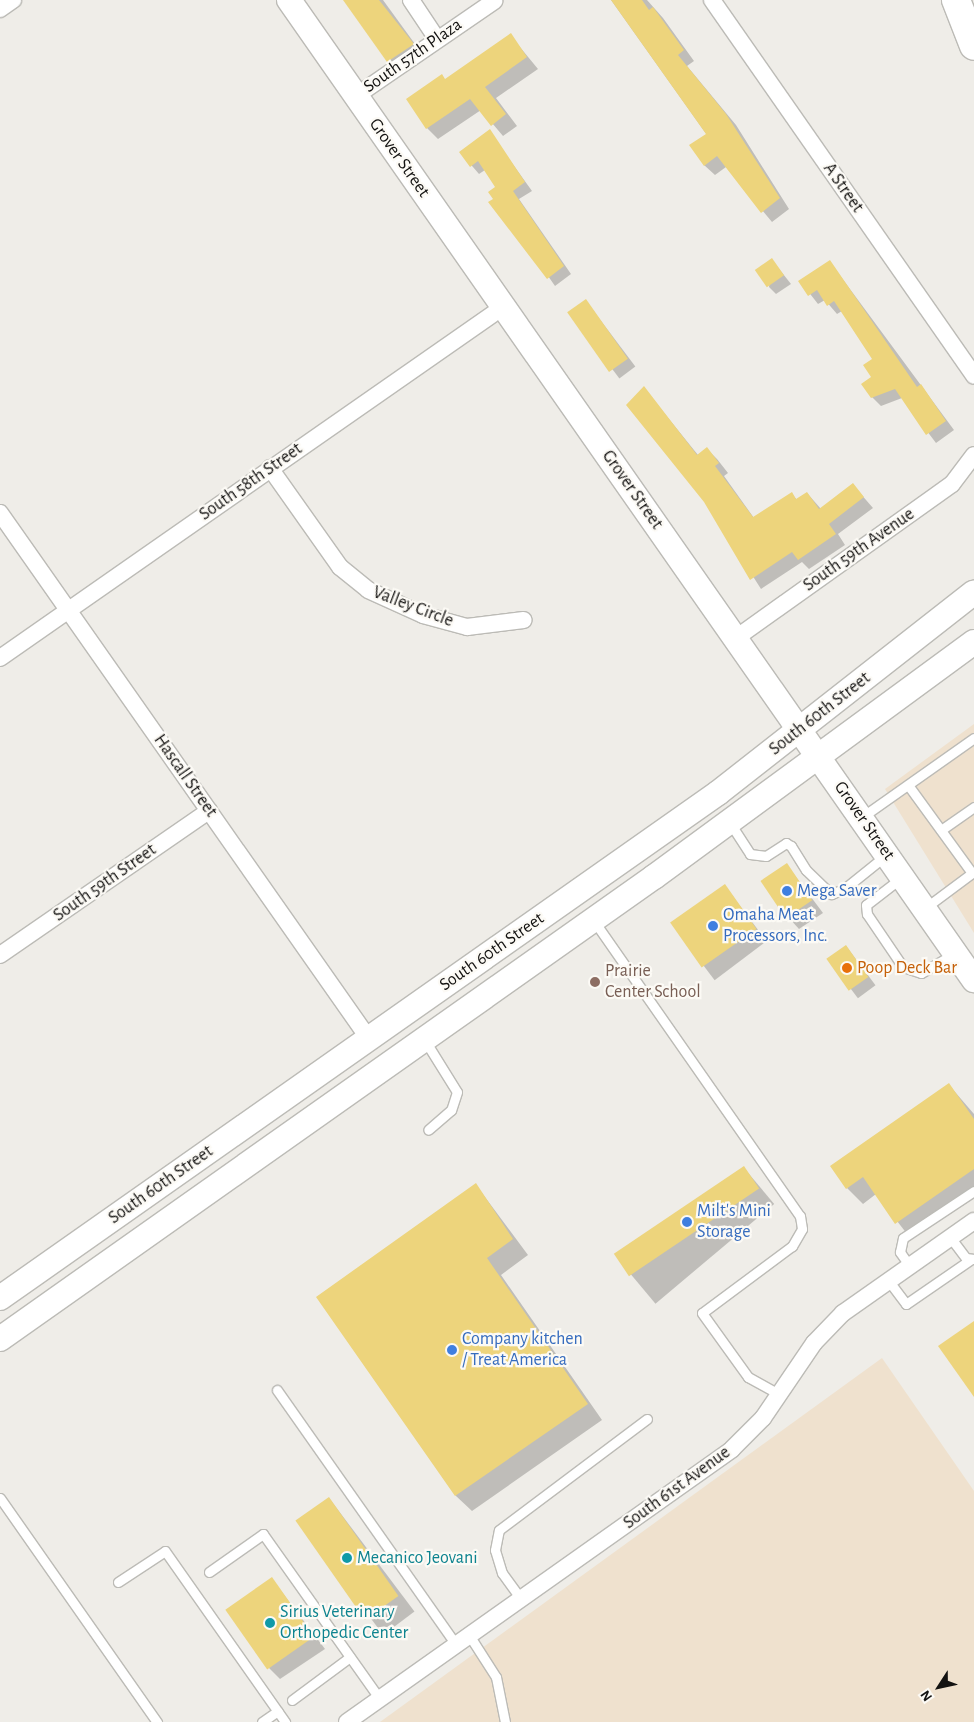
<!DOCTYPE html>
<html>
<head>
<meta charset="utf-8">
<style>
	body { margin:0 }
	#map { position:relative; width:974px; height:1722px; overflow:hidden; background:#efede8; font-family:"Alegreya Sans",sans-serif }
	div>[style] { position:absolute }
	.industrial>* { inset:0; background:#efe1ce }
	.shadow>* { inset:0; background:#0003; transform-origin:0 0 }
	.building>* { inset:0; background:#edd47c; transform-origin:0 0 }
	.roads { filter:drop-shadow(1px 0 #bcbbb6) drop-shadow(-1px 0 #bcbbb6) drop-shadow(0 1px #bcbbb6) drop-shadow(0 -1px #bcbbb6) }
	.lane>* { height:9px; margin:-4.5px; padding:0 4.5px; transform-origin:4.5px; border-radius:4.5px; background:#fff }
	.street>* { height:16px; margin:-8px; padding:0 8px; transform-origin:8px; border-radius:8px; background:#fff }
	.secondary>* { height:24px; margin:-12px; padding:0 12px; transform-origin:12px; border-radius:12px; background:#fff }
	.highway>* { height:28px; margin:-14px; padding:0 14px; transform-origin:14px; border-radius:14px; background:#fff }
	.dots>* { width:14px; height:14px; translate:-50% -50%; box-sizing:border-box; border:2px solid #fcfaf5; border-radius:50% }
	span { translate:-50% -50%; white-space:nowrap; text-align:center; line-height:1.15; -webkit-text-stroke:4.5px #fcfaf5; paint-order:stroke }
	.street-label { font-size:18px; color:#131211 }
	.shop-label { font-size:18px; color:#366cbe }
	.left { translate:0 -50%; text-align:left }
	.food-label { font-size:18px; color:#c56008 }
	.education-label { font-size:18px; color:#785e54 }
	.culture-label { font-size:18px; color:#0d838f }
	.north { position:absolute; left:914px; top:1662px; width:50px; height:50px; -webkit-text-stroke:4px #fcfaf5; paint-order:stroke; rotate:235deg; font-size:14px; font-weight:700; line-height:20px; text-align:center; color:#131211 }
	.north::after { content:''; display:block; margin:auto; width:18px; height:22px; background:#131211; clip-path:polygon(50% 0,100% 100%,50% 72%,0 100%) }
</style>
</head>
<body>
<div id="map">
	<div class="industrial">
		<div style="clip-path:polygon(974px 724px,974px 933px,885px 789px)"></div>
		<div style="clip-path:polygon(882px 1358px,974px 1491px,974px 1722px,380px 1722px)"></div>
	</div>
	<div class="shadow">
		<div style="clip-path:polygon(344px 0,383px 0,423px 55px,399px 72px)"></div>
		<div style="clip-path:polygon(611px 0,647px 0,663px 18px,694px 61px,687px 66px,736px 125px,789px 209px,772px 222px,726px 167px,715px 175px,704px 165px,707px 135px)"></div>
		<div style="clip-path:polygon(510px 35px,538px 69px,496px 98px,517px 126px,503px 136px,481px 110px,438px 139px,427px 128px,446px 80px)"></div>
		<div style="clip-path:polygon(489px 131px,532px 191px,519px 199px,571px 274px,555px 286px,495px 200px,497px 187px,485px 170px,479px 174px,460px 152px)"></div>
		<div style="clip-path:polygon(772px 260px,791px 284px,776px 294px,769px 287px)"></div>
		<div style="clip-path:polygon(830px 262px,954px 430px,936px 443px,902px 398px,881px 406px,872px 397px,874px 359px,842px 311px,837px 314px,825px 300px,818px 304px,800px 281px)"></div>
		<div style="left:586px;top:301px;width:82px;height:20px;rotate:53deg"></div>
		<div style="clip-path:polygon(644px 388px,698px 455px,707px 449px,717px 459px,728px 473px,724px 476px,754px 518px,792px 494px,797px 500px,807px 493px,821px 509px,853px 485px,873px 508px,838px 534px,845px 545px,809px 569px,802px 562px,761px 589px,705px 501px)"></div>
		<div style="clip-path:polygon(787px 865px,823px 913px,799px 929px,788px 917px)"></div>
		<div style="left:725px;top:886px;width:69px;height:65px;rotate:53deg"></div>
		<div style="left:846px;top:946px;width:49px;height:22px;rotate:53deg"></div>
		<div style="clip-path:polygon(949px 1085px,974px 1114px,974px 1195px,911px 1239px,876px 1194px,863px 1204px,847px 1188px)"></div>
		<div style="left:744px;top:1168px;width:47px;height:155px;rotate:50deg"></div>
		<div style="clip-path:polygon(476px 1185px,528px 1255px,501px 1275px,602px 1420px,472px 1511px,456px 1496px,317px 1297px)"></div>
		<div style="left:329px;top:1498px;width:142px;height:39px;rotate:53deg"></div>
		<div style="clip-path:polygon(272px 1579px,325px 1649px,280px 1679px,268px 1667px)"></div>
	</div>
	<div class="building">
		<div style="clip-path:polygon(343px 0,379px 0,414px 44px,387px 62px)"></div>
		<div style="clip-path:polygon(611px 0,642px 0,649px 10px,653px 7px,684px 50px,678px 55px,726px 114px,780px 198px,761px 213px,717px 156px,704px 166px,689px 145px,706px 134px)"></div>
		<div style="clip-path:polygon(511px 33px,527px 57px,485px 87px,506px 114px,491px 126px,470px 99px,426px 129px,406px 99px,442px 74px,445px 79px)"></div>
		<div style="clip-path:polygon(490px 129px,525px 182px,513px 191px,564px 266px,547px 279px,488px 202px,493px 199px,488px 192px,495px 187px,478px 161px,470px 167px,459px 152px)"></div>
		<div style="left:772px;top:258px;width:21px;height:21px;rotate:55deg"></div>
		<div style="clip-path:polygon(830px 260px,917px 387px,921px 384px,946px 421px,926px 435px,895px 389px,871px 398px,861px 384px,871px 377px,863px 365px,872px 359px,834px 301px,827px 306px,817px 290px,808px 296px,798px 281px)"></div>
		<div style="left:586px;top:299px;width:73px;height:23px;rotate:55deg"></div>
		<div style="clip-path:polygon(644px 386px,697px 455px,707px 447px,719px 463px,715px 466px,753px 517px,792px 492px,796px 499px,807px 492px,819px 509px,853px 483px,864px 497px,829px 524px,836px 534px,798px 560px,792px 552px,750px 580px,704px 502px,626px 405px)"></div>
		<div style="left:787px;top:863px;width:45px;height:32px;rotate:56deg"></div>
		<div style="left:725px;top:884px;width:55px;height:67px;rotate:55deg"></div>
		<div style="left:846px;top:945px;width:39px;height:24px;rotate:55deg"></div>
		<div style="clip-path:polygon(949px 1083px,974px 1119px,974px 1169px,895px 1224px,863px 1177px,846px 1189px,830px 1166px)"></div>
		<div style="left:744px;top:1166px;width:27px;height:157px;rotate:56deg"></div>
		<div style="clip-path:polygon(476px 1183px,513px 1239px,487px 1258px,588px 1404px,455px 1496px,316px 1297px)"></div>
		<div style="clip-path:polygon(974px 1321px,974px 1397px,938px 1346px)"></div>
		<div style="left:329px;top:1497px;width:121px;height:41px;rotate:55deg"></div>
		<div style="left:272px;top:1577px;width:73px;height:57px;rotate:55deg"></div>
	</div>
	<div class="roads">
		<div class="lane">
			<div style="left:908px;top:785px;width:109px;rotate:54deg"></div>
			<div style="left:972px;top:873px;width:59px;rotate:143.3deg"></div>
			<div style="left:862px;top:817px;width:137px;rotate:-35.2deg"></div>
			<div style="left:730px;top:823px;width:37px;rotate:57deg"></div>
			<div style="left:750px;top:854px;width:16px;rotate:7deg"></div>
			<div style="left:766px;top:856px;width:24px;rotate:-33deg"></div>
			<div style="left:786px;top:843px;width:6px;rotate:31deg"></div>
			<div style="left:791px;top:846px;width:28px;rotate:58deg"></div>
			<div style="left:806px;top:870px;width:35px;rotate:44deg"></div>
			<div style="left:831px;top:894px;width:14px;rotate:-21deg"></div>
			<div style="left:844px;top:889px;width:53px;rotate:-38.8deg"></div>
			<div style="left:941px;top:830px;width:40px;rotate:-34.9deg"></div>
			<div style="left:901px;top:878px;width:44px;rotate:142.4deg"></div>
			<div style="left:866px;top:905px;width:9px;rotate:84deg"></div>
			<div style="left:867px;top:914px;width:64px;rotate:55.8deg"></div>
			<div style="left:903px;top:967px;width:19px;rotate:18deg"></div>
			<div style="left:921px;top:973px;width:39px;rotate:-30deg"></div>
			<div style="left:594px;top:921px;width:360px;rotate:55.1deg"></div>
			<div style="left:800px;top:1216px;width:13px;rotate:81deg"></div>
			<div style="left:802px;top:1229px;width:20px;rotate:120deg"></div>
			<div style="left:792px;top:1246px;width:112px;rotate:143.3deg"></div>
			<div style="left:702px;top:1313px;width:79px;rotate:54.3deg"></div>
			<div style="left:748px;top:1377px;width:37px;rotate:29deg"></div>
			<div style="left:424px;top:1039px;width:62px;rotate:58.1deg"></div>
			<div style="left:457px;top:1092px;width:19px;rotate:108deg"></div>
			<div style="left:451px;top:1110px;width:30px;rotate:139deg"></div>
			<div style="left:950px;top:1237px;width:26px;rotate:53deg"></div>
			<div style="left:966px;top:1258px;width:8px;rotate:7deg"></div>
			<div style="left:909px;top:1265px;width:16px;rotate:-125deg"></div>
			<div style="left:900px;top:1252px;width:14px;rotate:-78deg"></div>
			<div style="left:903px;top:1238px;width:85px;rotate:-33.5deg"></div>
			<div style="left:888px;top:1280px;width:30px;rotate:53deg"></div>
			<div style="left:906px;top:1304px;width:78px;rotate:-34.5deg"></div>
			<div style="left:277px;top:1390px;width:312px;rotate:54.9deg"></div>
			<div style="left:0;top:1498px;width:274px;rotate:55deg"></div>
			<div style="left:209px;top:1572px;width:66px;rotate:-35.1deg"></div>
			<div style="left:263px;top:1534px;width:202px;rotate:54.7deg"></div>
			<div style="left:118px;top:1582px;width:56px;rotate:-33.4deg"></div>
			<div style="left:165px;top:1551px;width:209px;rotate:54.9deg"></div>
			<div style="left:521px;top:1599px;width:32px;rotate:-126deg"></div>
			<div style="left:502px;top:1573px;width:24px;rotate:-107deg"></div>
			<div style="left:495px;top:1550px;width:20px;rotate:-79deg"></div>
			<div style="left:499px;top:1530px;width:185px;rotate:-36.9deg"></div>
			<div style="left:469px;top:1635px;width:50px;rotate:57.3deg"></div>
			<div style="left:496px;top:1677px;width:46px;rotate:78.7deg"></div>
			<div style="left:292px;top:1700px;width:72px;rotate:-36.6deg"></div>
			<div style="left:262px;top:1722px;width:19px;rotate:-35deg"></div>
		</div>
		<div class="street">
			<div style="left:411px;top:0;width:47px;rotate:56.3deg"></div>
			<div style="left:712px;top:0;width:458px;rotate:55.1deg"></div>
			<div style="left:0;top:9px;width:16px;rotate:-35deg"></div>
			<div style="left:356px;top:96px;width:168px;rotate:-34.5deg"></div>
			<div style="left:270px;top:468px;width:121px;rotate:54.7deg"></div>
			<div style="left:340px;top:567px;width:36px;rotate:39deg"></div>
			<div style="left:368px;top:590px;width:60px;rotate:24.4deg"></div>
			<div style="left:423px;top:615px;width:46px;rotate:15.3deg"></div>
			<div style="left:467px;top:627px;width:57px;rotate:-7deg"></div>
			<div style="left:0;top:513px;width:643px;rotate:54.95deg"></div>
			<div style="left:736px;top:638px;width:265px;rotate:-35.5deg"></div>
			<div style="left:952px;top:484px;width:36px;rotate:-53deg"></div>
			<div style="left:0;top:658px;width:613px;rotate:-34.91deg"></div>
			<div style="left:0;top:955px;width:254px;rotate:-34.6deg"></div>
			<div style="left:347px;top:1722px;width:472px;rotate:-35.3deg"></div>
			<div style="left:732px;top:1449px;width:44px;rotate:-45deg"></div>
			<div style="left:763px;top:1418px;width:91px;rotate:-55.8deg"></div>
			<div style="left:814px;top:1343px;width:42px;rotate:-46deg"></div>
			<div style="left:843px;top:1313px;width:160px;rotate:-35.1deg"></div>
		</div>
		<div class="secondary">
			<div style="left:289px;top:0;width:1196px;rotate:55.05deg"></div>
			<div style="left:0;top:1298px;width:878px;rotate:-35.12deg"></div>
			<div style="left:718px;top:793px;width:325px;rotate:-38.1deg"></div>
			<div style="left:0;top:1339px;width:801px;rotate:-35.24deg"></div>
			<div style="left:654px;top:877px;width:397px;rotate:-36.3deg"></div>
		</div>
		<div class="highway">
			<div style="left:956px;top:0;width:49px;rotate:68.6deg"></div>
		</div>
	</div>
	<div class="dots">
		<div style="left:787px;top:891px;background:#3f7fe0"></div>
		<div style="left:713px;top:926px;background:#3f7fe0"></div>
		<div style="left:847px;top:968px;background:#e8710a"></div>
		<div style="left:595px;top:982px;background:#8d6e63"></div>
		<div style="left:687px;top:1222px;background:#3f7fe0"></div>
		<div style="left:452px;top:1350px;background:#3f7fe0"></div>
		<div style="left:347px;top:1558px;background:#0f9aa8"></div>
		<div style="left:270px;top:1623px;background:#0f9aa8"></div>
	</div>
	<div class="street-label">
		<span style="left:413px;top:56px;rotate:-35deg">South 57th Plaza</span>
		<span style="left:399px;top:158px;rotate:55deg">Grover Street</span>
		<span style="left:843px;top:188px;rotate:55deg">A Street</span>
		<span style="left:251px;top:482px;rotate:-35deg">South 58th Street</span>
		<span style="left:632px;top:490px;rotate:55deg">Grover Street</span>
		<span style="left:859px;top:550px;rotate:-35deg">South 59th Avenue</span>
		<span style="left:413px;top:607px;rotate:21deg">Valley Circle</span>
		<span style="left:820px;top:714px;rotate:-38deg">South 60th Street</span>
		<span style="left:185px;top:776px;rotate:55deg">Hascall Street</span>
		<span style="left:864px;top:821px;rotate:55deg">Grover Street</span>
		<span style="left:105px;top:883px;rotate:-35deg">South 59th Street</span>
		<span style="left:492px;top:952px;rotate:-35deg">South 60th Street</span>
		<span style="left:161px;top:1185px;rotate:-35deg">South 60th Street</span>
		<span style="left:677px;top:1488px;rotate:-36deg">South 61st Avenue</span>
	</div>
	<div class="shop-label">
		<span class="left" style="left:797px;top:891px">Mega Saver</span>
		<span class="left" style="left:723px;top:926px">Omaha Meat<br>Processors, Inc.</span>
		<span class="left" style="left:697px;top:1222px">Milt's Mini<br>Storage</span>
		<span class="left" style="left:462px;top:1350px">Company kitchen<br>/ Treat America</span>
	</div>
	<div class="food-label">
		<span class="left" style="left:857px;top:968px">Poop Deck Bar</span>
	</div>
	<div class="education-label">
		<span class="left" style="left:605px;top:982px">Prairie<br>Center School</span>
	</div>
	<div class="culture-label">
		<span class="left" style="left:357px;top:1558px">Mecanico Jeovani</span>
		<span class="left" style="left:280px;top:1623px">Sirius Veterinary<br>Orthopedic Center</span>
	</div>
	<div class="north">N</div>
</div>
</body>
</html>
